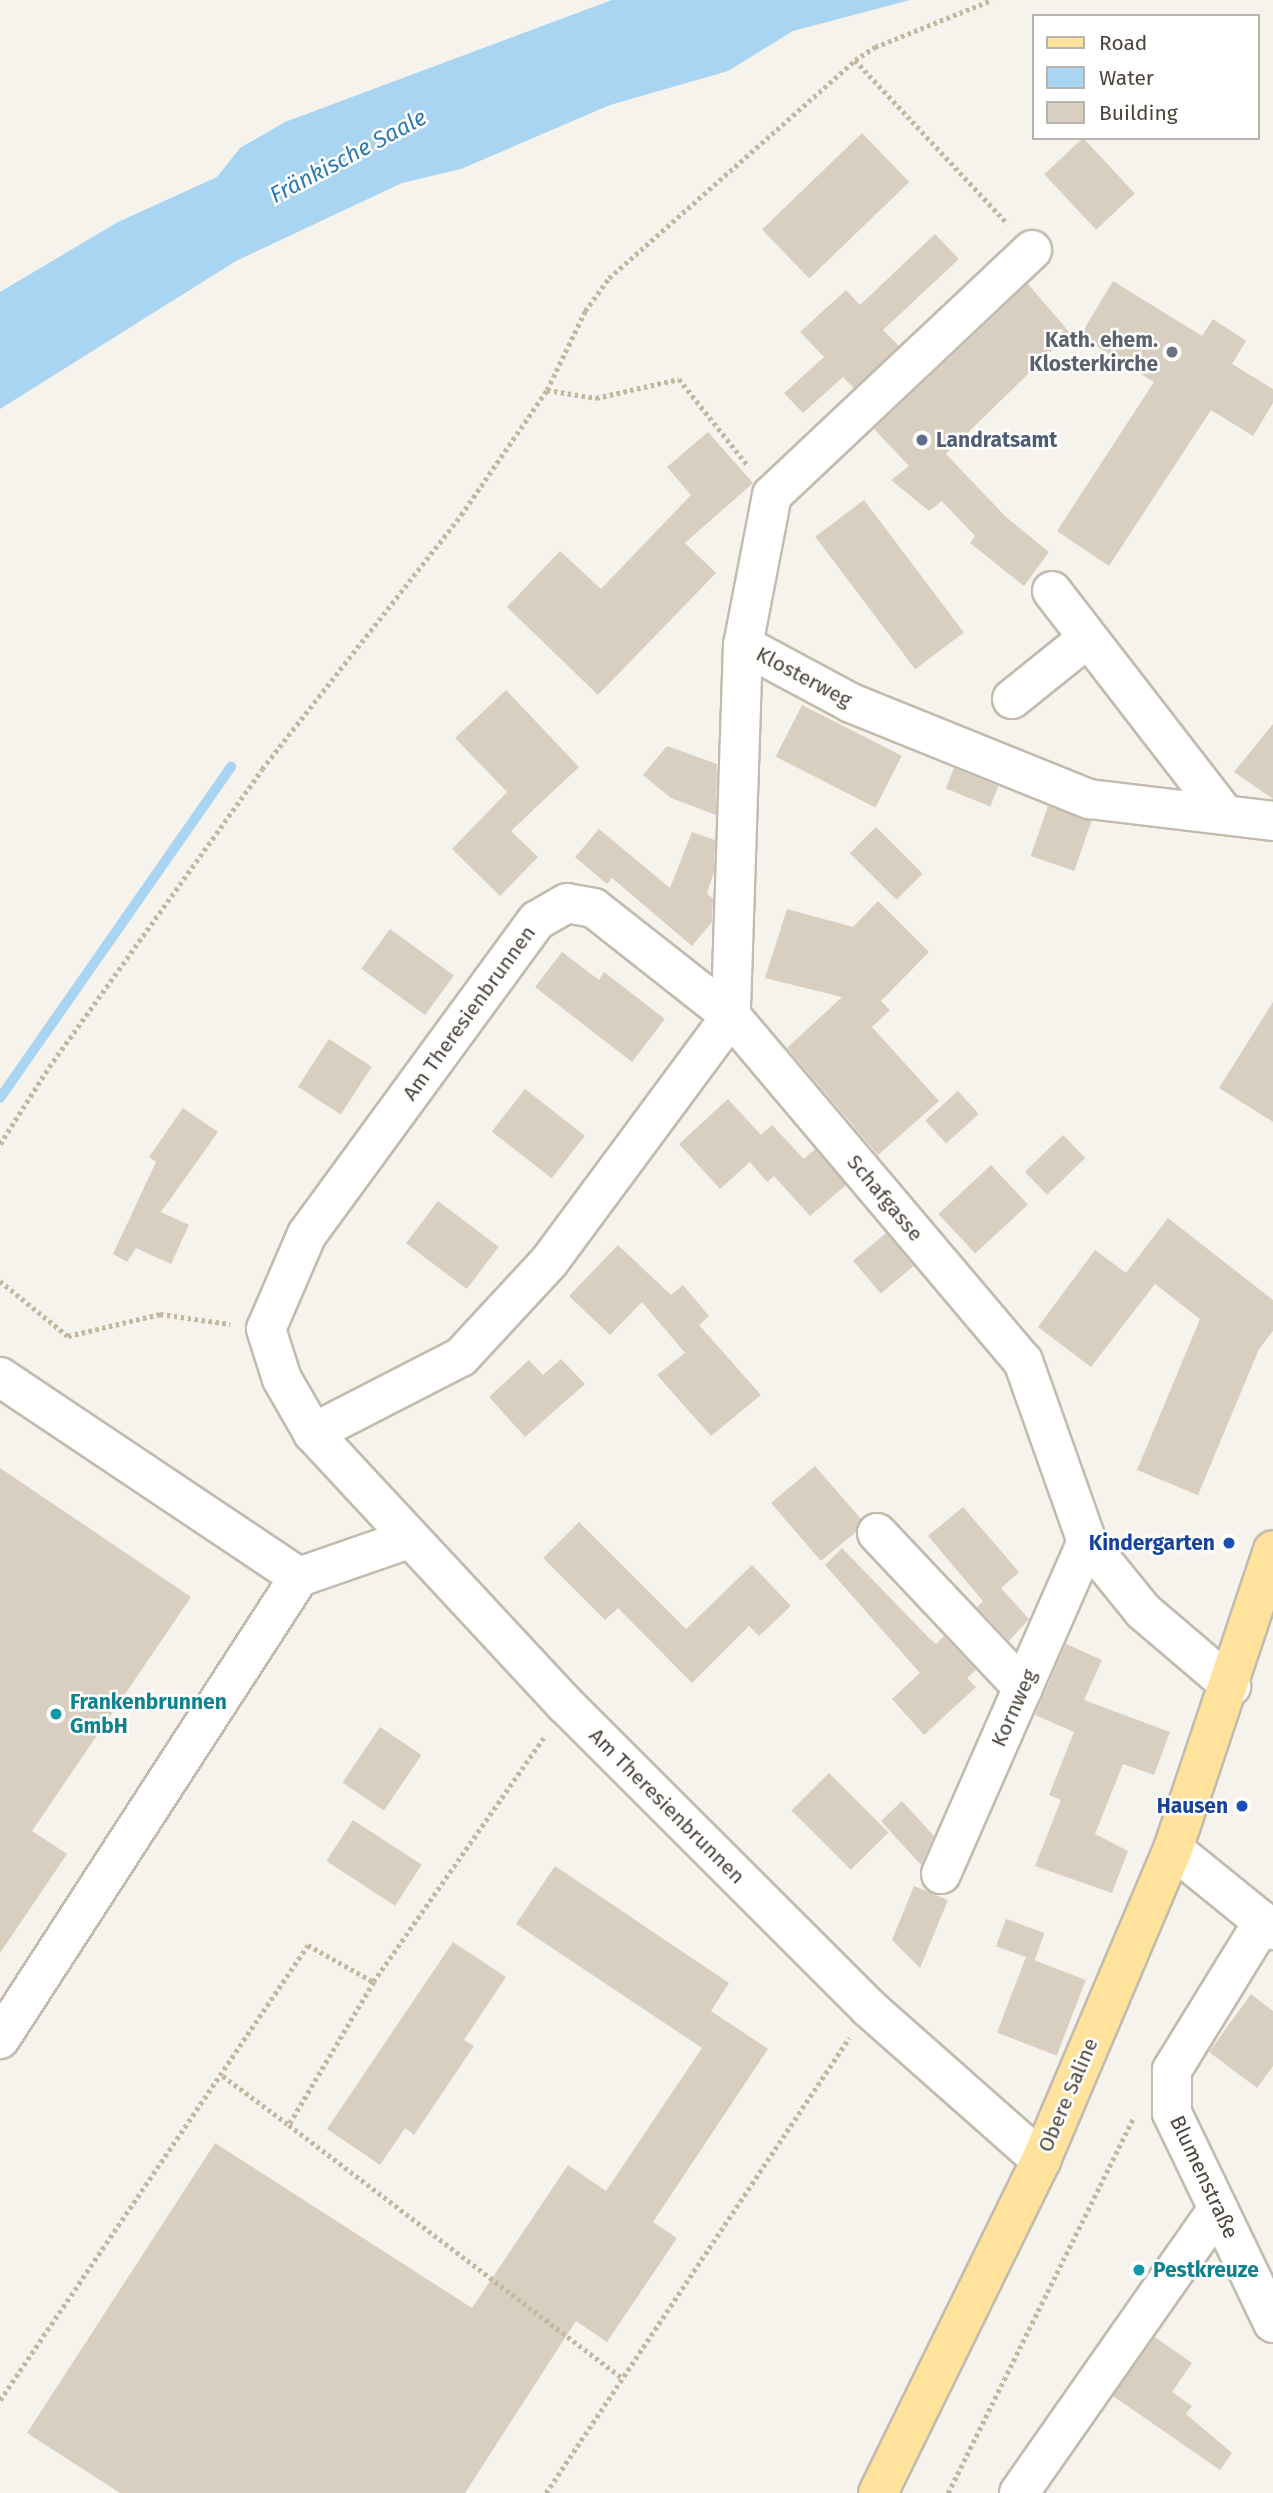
<!DOCTYPE html>
<html>
<head>
<meta charset="utf-8">
<style>
	body { margin:0 }
	#map { position:relative; width:1273px; height:2493px; overflow:hidden; background:#f6f3ec; font-family:"Fira Sans",sans-serif }
	div>[style] { position:absolute }
	.water>* { inset:0; background:#a9d4f2 }
	.stream>* { height:10px; margin:-5px; padding:0 5px; transform-origin:5px; border-radius:5px; background:#a9d4f2 }
	.building>* { inset:0; background:#d8cfc1; transform-origin:0 0 }
	.path>* { height:4.5px; margin-top:-2.25px; transform-origin:0; background:repeating-linear-gradient(90deg,#c4b79f 0 3.5px,transparent 0 7px) }
	.roads { filter:drop-shadow(2px 0 #c2bbae) drop-shadow(-2px 0 #c2bbae) drop-shadow(0 2px #c2bbae) drop-shadow(0 -2px #c2bbae) }
	.minor>* { height:38px; margin:-19px; padding:0 19px; transform-origin:19px; border-radius:19px; background:#fff }
	.major>* { height:38px; margin:-19px; padding:0 19px; transform-origin:19px; border-radius:19px; background:#ffe39c }
	.dots>* { width:19px; height:19px; translate:-50% -50%; box-sizing:border-box; border:4px solid #fff; border-radius:50% }
	span { translate:-50% -50%; white-space:nowrap; text-align:center; line-height:1.15; -webkit-text-stroke:5px #fff; paint-order:stroke }
	.worship-label { font-size:21px; color:#5b616d; font-weight:700 }
	.right { translate:-100% -50%; text-align:right }
	.service-label { font-size:21px; color:#4e5e75; font-weight:700 }
	.left { translate:0 -50%; text-align:left }
	.street-label { font-size:21px; color:#4b4439 }
	.transit-label { font-size:21px; color:#164399; font-weight:700 }
	.culture-label { font-size:21px; color:#0d838f; font-weight:700 }
	.water-label { font-size:23px; color:#2e7ab2; font-style:italic }
	.legend { position:absolute; left:1032px; top:14px; width:228px; height:126px; box-sizing:border-box; background:#fff; border:2px solid #b7b4b0; margin:0; padding:9px 12px; list-style:none; font-size:21px; color:#4b4439 }
	.legend li { display:flex; align-items:center; gap:14px; height:35px }
	.legend b { width:35px; border:2px solid #b7b4b0 }
</style>
</head>
<body>
<div id="map">
	<div class="water">
		<div style="clip-path:polygon(612px 0,910px 0,793px 31px,728px 71px,610px 105px,461px 169px,402px 183px,236px 261px,0 409px,0 292px,118px 222px,217px 177px,240px 148px,285px 122px)"></div>
	</div>
	<div class="stream">
		<div style="left:0;top:1098px;width:404px;rotate:-55.1deg"></div>
	</div>
	<div class="building">
		<div style="left:862px;top:133px;width:68px;height:139px;rotate:46deg"></div>
		<div style="left:1083px;top:138px;width:76px;height:53px;rotate:47deg"></div>
		<div style="clip-path:polygon(935px 234px,959px 259px,883px 330px,899px 346px,854px 388px,843px 377px,803px 413px,784px 393px,824px 357px,800px 332px,846px 290px,860px 305px)"></div>
		<div style="clip-path:polygon(1113px 281px,1202px 336px,1213px 319px,1246px 341px,1232px 364px,1273px 389px,1273px 403px,1253px 436px,1211px 410px,1109px 566px,1057px 531px,1154px 382px,1080px 336px)"></div>
		<div style="clip-path:polygon(1028px 284px,1070px 333px,946px 454px,1006px 517px,1049px 552px,1024px 586px,970px 543px,975px 536px,942px 501px,929px 511px,891px 480px,909px 466px,874px 429px)"></div>
		<div style="clip-path:polygon(708px 432px,753px 483px,685px 543px,716px 573px,598px 695px,507px 607px,560px 551px,601px 589px,691px 495px,667px 467px)"></div>
		<div style="left:864px;top:500px;width:166px;height:61px;rotate:53deg"></div>
		<div style="clip-path:polygon(506px 690px,579px 767px,511px 831px,538px 857px,500px 896px,452px 849px,507px 792px,455px 738px)"></div>
		<div style="left:802px;top:705px;width:112px;height:58px;rotate:27deg"></div>
		<div style="clip-path:polygon(1273px 724px,1273px 799px,1234px 772px)"></div>
		<div style="clip-path:polygon(667px 746px,717px 764px,716px 815px,671px 798px,643px 775px)"></div>
		<div style="left:954px;top:768px;width:48px;height:22px;rotate:22deg"></div>
		<div style="left:1048px;top:806px;width:46px;height:53px;rotate:19deg"></div>
		<div style="left:876px;top:827px;width:66px;height:37px;rotate:45deg"></div>
		<div style="clip-path:polygon(599px 829px,670px 888px,692px 832px,715px 840px,714px 872px,707px 893px,713px 899px,712px 922px,692px 946px,612px 878px,607px 884px,575px 857px)"></div>
		<div style="clip-path:polygon(878px 901px,929px 952px,881px 1001px,890px 1010px,872px 1027px,939px 1101px,878px 1155px,787px 1048px,842px 997px,765px 978px,787px 909px,853px 927px)"></div>
		<div style="left:390px;top:929px;width:79px;height:49px;rotate:36deg"></div>
		<div style="clip-path:polygon(562px 952px,599px 980px,604px 972px,665px 1019px,632px 1062px,535px 987px)"></div>
		<div style="clip-path:polygon(1273px 1002px,1273px 1122px,1219px 1088px)"></div>
		<div style="left:329px;top:1039px;width:51px;height:57px;rotate:33deg"></div>
		<div style="left:525px;top:1089px;width:76px;height:54px;rotate:38deg"></div>
		<div style="left:958px;top:1091px;width:31px;height:44px;rotate:48deg"></div>
		<div style="clip-path:polygon(728px 1099px,761px 1135px,772px 1125px,804px 1159px,815px 1149px,846px 1185px,810px 1216px,774px 1176px,767px 1182px,750px 1162px,720px 1189px,679px 1144px)"></div>
		<div style="clip-path:polygon(183px 1108px,218px 1132px,161px 1212px,189px 1225px,171px 1264px,136px 1248px,127px 1262px,113px 1254px,156px 1162px,149px 1157px)"></div>
		<div style="left:1063px;top:1135px;width:32px;height:53px;rotate:46deg"></div>
		<div style="left:991px;top:1165px;width:54px;height:72px;rotate:47deg"></div>
		<div style="left:438px;top:1201px;width:76px;height:53px;rotate:37deg"></div>
		<div style="clip-path:polygon(1168px 1218px,1273px 1300px,1273px 1331px,1259px 1349px,1198px 1495px,1137px 1470px,1200px 1319px,1155px 1284px,1091px 1367px,1038px 1327px,1095px 1250px,1126px 1273px)"></div>
		<div style="left:886px;top:1233px;width:43px;height:43px;rotate:50deg"></div>
		<div style="clip-path:polygon(618px 1245px,671px 1295px,683px 1285px,709px 1316px,699px 1325px,761px 1395px,711px 1436px,657px 1375px,685px 1353px,642px 1302px,610px 1335px,569px 1296px)"></div>
		<div style="clip-path:polygon(561px 1359px,585px 1384px,525px 1437px,489px 1397px,529px 1360px,543px 1375px)"></div>
		<div style="clip-path:polygon(815px 1466px,861px 1519px,856px 1532px,821px 1561px,771px 1503px)"></div>
		<div style="clip-path:polygon(0 1468px,191px 1597px,32px 1831px,67px 1854px,0 1953px)"></div>
		<div style="clip-path:polygon(963px 1507px,1019px 1572px,1001px 1588px,1029px 1619px,1009px 1641px,977px 1607px,983px 1601px,928px 1536px)"></div>
		<div style="clip-path:polygon(579px 1522px,686px 1629px,752px 1565px,791px 1606px,759px 1636px,749px 1626px,692px 1683px,618px 1608px,605px 1620px,543px 1558px)"></div>
		<div style="clip-path:polygon(842px 1548px,929px 1638px,936px 1644px,944px 1636px,976px 1670px,967px 1678px,976px 1687px,924px 1735px,892px 1699px,920px 1673px,825px 1565px)"></div>
		<div style="clip-path:polygon(1066px 1644px,1102px 1660px,1084px 1700px,1170px 1732px,1154px 1775px,1123px 1764px,1095px 1834px,1128px 1851px,1112px 1893px,1035px 1866px,1061px 1800px,1049px 1795px,1074px 1732px,1035px 1715px)"></div>
		<div style="left:380px;top:1727px;width:50px;height:67px;rotate:34deg"></div>
		<div style="left:829px;top:1773px;width:84px;height:53px;rotate:45deg"></div>
		<div style="clip-path:polygon(902px 1801px,934px 1836px,921px 1865px,881px 1821px)"></div>
		<div style="left:353px;top:1820px;width:82px;height:49px;rotate:33deg"></div>
		<div style="clip-path:polygon(555px 1866px,729px 1983px,711px 2011px,768px 2049px,653px 2222px,677px 2238px,607px 2342px,576px 2321px,465px 2493px,120px 2493px,27px 2433px,215px 2143px,472px 2308px,568px 2165px,606px 2191px,702px 2048px,516px 1924px)"></div>
		<div style="clip-path:polygon(914px 1886px,948px 1900px,920px 1968px,892px 1940px)"></div>
		<div style="left:1006px;top:1919px;width:41px;height:29px;rotate:20deg"></div>
		<div style="clip-path:polygon(453px 1942px,506px 1977px,464px 2040px,474px 2046px,414px 2135px,405px 2128px,380px 2165px,327px 2129px)"></div>
		<div style="left:1026px;top:1957px;width:64px;height:81px;rotate:21deg"></div>
		<div style="clip-path:polygon(1251px 1994px,1273px 2011px,1273px 2066px,1257px 2088px,1209px 2052px)"></div>
		<div style="clip-path:polygon(1155px 2337px,1192px 2363px,1172px 2392px,1192px 2406px,1186px 2414px,1232px 2453px,1220px 2470px,1113px 2396px)"></div>
	</div>
	<div class="path">
		<div style="left:855px;top:60px;width:224px;rotate:47deg"></div>
		<div style="left:547px;top:390px;width:50px;rotate:9.3deg"></div>
		<div style="left:596px;top:398px;width:85px;rotate:-12.9deg"></div>
		<div style="left:679px;top:379px;width:112px;rotate:51.5deg"></div>
		<div style="left:0;top:1144px;width:91px;rotate:-57.5deg"></div>
		<div style="left:49px;top:1067px;width:366px;rotate:-54.4deg"></div>
		<div style="left:262px;top:769px;width:323px;rotate:-51.9deg"></div>
		<div style="left:461px;top:515px;width:152px;rotate:-55.5deg"></div>
		<div style="left:547px;top:390px;width:88px;rotate:-64.3deg"></div>
		<div style="left:585px;top:311px;width:41px;rotate:-54deg"></div>
		<div style="left:609px;top:278px;width:329px;rotate:-41.5deg"></div>
		<div style="left:855px;top:60px;width:24px;rotate:-33deg"></div>
		<div style="left:875px;top:47px;width:126px;rotate:-21.9deg"></div>
		<div style="left:0;top:1281px;width:87px;rotate:39deg"></div>
		<div style="left:68px;top:1336px;width:95px;rotate:-13.4deg"></div>
		<div style="left:160px;top:1314px;width:71px;rotate:8.1deg"></div>
		<div style="left:544px;top:1738px;width:297px;rotate:124.9deg"></div>
		<div style="left:374px;top:1982px;width:166px;rotate:120.7deg"></div>
		<div style="left:289px;top:2125px;width:418px;rotate:37.2deg"></div>
		<div style="left:223px;top:2076px;width:82px;rotate:36.6deg"></div>
		<div style="left:0;top:2400px;width:549px;rotate:-55.91deg"></div>
		<div style="left:308px;top:1945px;width:76px;rotate:29.3deg"></div>
		<div style="left:546px;top:2493px;width:547px;rotate:-56.34deg"></div>
		<div style="left:948px;top:2493px;width:419px;rotate:-63.7deg"></div>
	</div>
	<div class="roads">
		<div class="minor">
			<div style="left:1032px;top:250px;width:357px;rotate:136.7deg"></div>
			<div style="left:772px;top:495px;width:153px;rotate:100.9deg"></div>
			<div style="left:743px;top:645px;width:123px;rotate:28.2deg"></div>
			<div style="left:851px;top:703px;width:257px;rotate:22deg"></div>
			<div style="left:1089px;top:799px;width:185px;rotate:6.8deg"></div>
			<div style="left:1052px;top:591px;width:283px;rotate:52.3deg"></div>
			<div style="left:743px;top:645px;width:371px;rotate:91.9deg"></div>
			<div style="left:731px;top:1016px;width:452px;rotate:49.8deg"></div>
			<div style="left:1023px;top:1361px;width:192px;rotate:70.5deg"></div>
			<div style="left:1087px;top:1542px;width:89px;rotate:50.9deg"></div>
			<div style="left:1143px;top:1611px;width:116px;rotate:40.4deg"></div>
			<div style="left:1012px;top:699px;width:97px;rotate:-38.8deg"></div>
			<div style="left:0;top:1377px;width:360px;rotate:33.8deg"></div>
			<div style="left:313px;top:1433px;width:166px;rotate:-27.2deg"></div>
			<div style="left:461px;top:1357px;width:129px;rotate:-47.2deg"></div>
			<div style="left:549px;top:1262px;width:306px;rotate:-53.5deg"></div>
			<div style="left:731px;top:1016px;width:174px;rotate:-141.8deg"></div>
			<div style="left:594px;top:908px;width:27px;rotate:-170deg"></div>
			<div style="left:567px;top:903px;width:34px;rotate:150deg"></div>
			<div style="left:537px;top:920px;width:389px;rotate:126.2deg"></div>
			<div style="left:307px;top:1234px;width:103px;rotate:113.3deg"></div>
			<div style="left:266px;top:1329px;width:52px;rotate:72.3deg"></div>
			<div style="left:282px;top:1379px;width:62px;rotate:60.1deg"></div>
			<div style="left:313px;top:1433px;width:371px;rotate:47.1deg"></div>
			<div style="left:566px;top:1705px;width:429px;rotate:45deg"></div>
			<div style="left:869px;top:2008px;width:230px;rotate:41.5deg"></div>
			<div style="left:877px;top:1533px;width:213px;rotate:46.7deg"></div>
			<div style="left:1173px;top:1849px;width:129px;rotate:39deg"></div>
			<div style="left:941px;top:1874px;width:363px;rotate:-66.3deg"></div>
			<div style="left:1263px;top:1922px;width:174px;rotate:121.6deg"></div>
			<div style="left:1172px;top:2070px;width:43px;rotate:90deg"></div>
			<div style="left:1172px;top:2113px;width:233px;rotate:64.3deg"></div>
			<div style="left:0;top:2039px;width:550px;rotate:-57.09deg"></div>
			<div style="left:299px;top:1577px;width:116px;rotate:-19.1deg"></div>
			<div style="left:1019px;top:2493px;width:347px;rotate:-55deg"></div>
		</div>
		<div class="major">
			<div style="left:878px;top:2493px;width:371px;rotate:-63.9deg"></div>
			<div style="left:1041px;top:2160px;width:338px;rotate:-67deg"></div>
			<div style="left:1173px;top:1849px;width:315px;rotate:-71.5deg"></div>
		</div>
	</div>
	<div class="dots">
		<div style="left:1172px;top:352px;background:#6b7280"></div>
		<div style="left:922px;top:440px;background:#5c6f8a"></div>
		<div style="left:1229px;top:1543px;background:#1a4fb4"></div>
		<div style="left:56px;top:1714px;background:#0f9aa8"></div>
		<div style="left:1242px;top:1806px;background:#1a4fb4"></div>
		<div style="left:1139px;top:2270px;background:#0f9aa8"></div>
	</div>
	<div class="worship-label">
		<span class="right" style="left:1158px;top:352px">Kath. ehem.<br>Klosterkirche</span>
	</div>
	<div class="service-label">
		<span class="left" style="left:936px;top:440px">Landratsamt</span>
	</div>
	<div class="street-label">
		<span style="left:804px;top:677px;rotate:28deg">Klosterweg</span>
		<span style="left:469px;top:1013px;rotate:-54deg">Am Theresienbrunnen</span>
		<span style="left:885px;top:1198px;rotate:50deg">Schafgasse</span>
		<span style="left:1014px;top:1708px;rotate:-66deg">Kornweg</span>
		<span style="left:667px;top:1806px;rotate:45deg">Am Theresienbrunnen</span>
		<span style="left:1068px;top:2095px;rotate:-67deg">Obere Saline</span>
		<span style="left:1204px;top:2177px;rotate:65deg">Blumenstraße</span>
	</div>
	<div class="transit-label">
		<span class="right" style="left:1215px;top:1543px">Kindergarten</span>
		<span class="right" style="left:1228px;top:1806px">Hausen</span>
	</div>
	<div class="culture-label">
		<span class="left" style="left:70px;top:1714px">Frankenbrunnen<br>GmbH</span>
		<span class="left" style="left:1153px;top:2270px">Pestkreuze</span>
	</div>
	<div class="water-label">
		<span style="left:348px;top:156px;rotate:-28deg">Fränkische Saale</span>
	</div>
	<ul class="legend">
	<li><b style="height:9px;background:#ffe39c"></b>Road</li>
	<li><b style="height:19px;background:#a9d4f2"></b>Water</li>
	<li><b style="height:19px;background:#d8cfc1"></b>Building</li>
	</ul>
</div>
</body>
</html>
